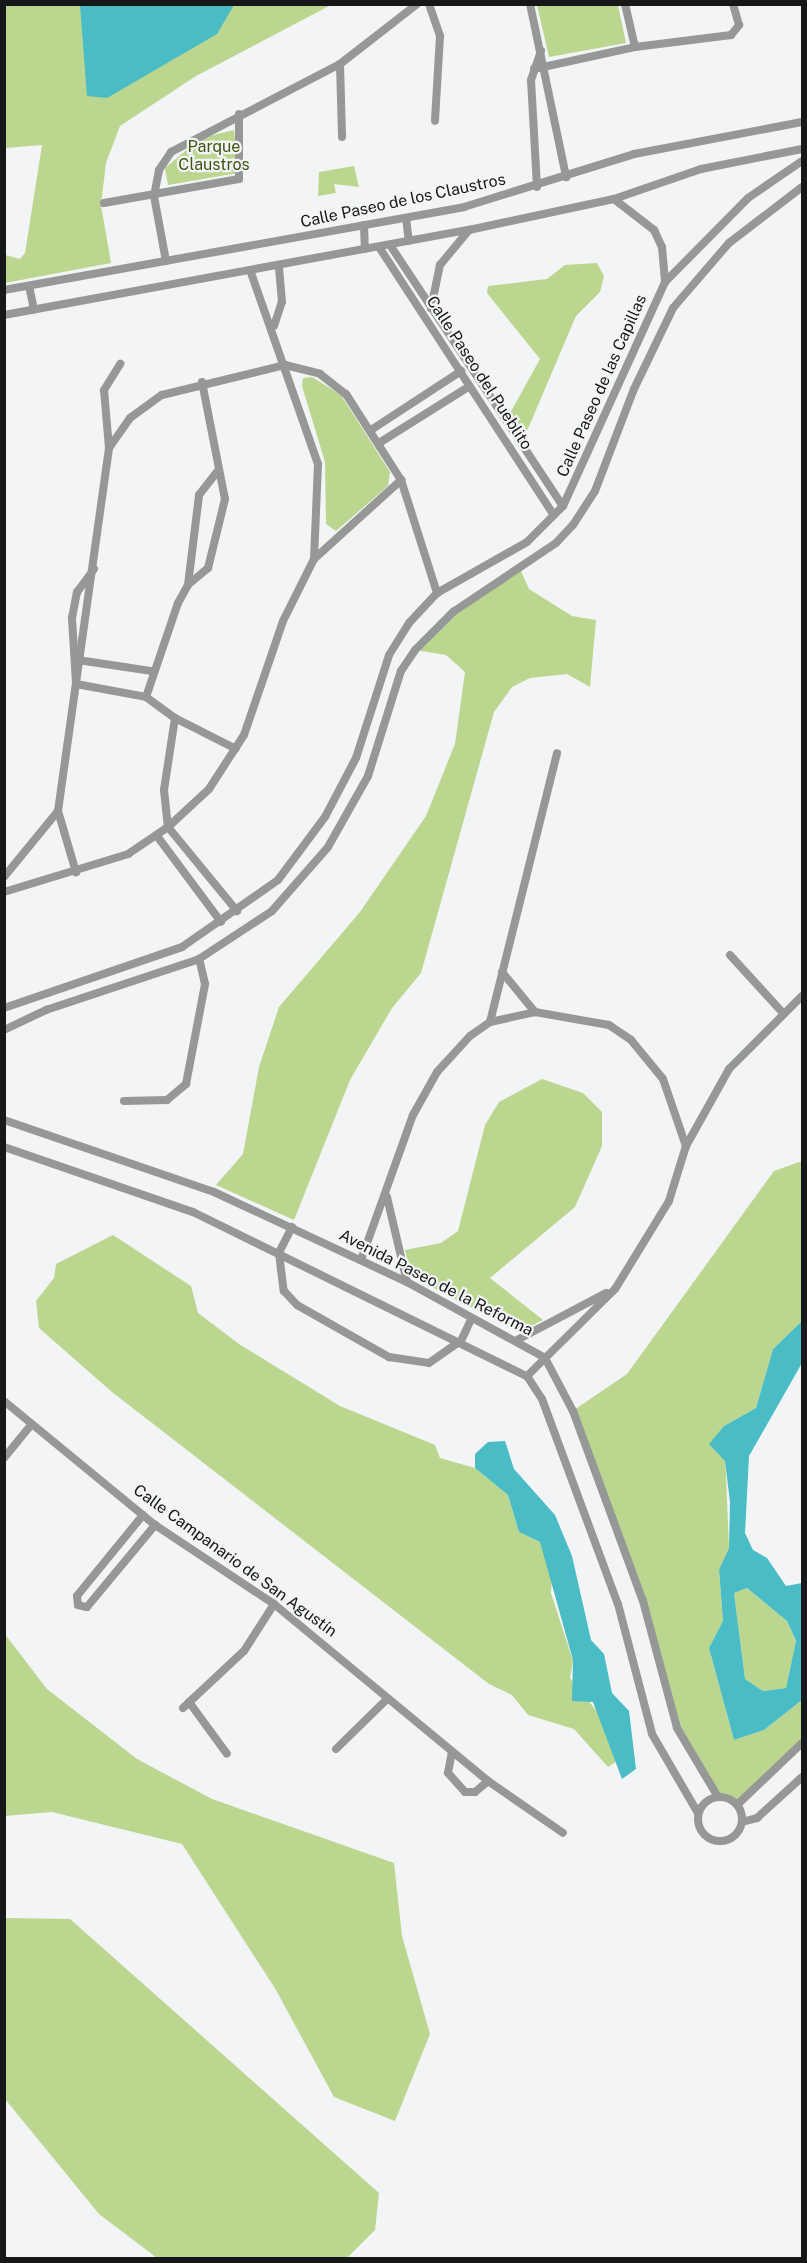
<!DOCTYPE html>
<html>
<head>
<meta charset="utf-8">
<style>
	body { margin:0 }
	#map { position:relative; width:807px; height:2263px; overflow:hidden; background:#f2f4f5; font-family:"Public Sans",sans-serif }
	div>[style] { position:absolute }
	.green>* { inset:0; background:#bbd78f }
	.water>* { inset:0; background:#49bcc5 }
	.street>* { height:8px; margin:-4px; padding:0 4px; transform-origin:4px; border-radius:4px; background:#969797 }
	.street>.ring { margin:-4px; padding:0; box-sizing:content-box; background:none; border:8px solid #969797; border-radius:50% }
	span { translate:-50% -50%; white-space:nowrap; text-align:center; line-height:1.15; -webkit-text-stroke:4.5px #f2f4f5; paint-order:stroke }
	.park-label { font-size:16px; color:#405511 }
	.street-label { font-size:16px; color:#161718 }
	.frame { position:absolute; inset:0; border:6px solid #161718; pointer-events:none }
</style>
</head>
<body>
<div id="map">
	<div class="green">
		<div style="clip-path:polygon(5px 5px,331px 5px,196px 76px,120px 126px,106px 163px,101px 205px,111px 263px,5px 283px,5px 255px,20px 259px,25px 253px,42px 145px,5px 148px)"></div>
		<div style="clip-path:polygon(537px 5px,618px 5px,626px 43px,549px 57px)"></div>
		<div style="clip-path:polygon(234px 130px,238px 173px,168px 185px,165px 168px,201px 138px)"></div>
		<div style="clip-path:polygon(354px 166px,359px 187px,334px 184px,336px 193px,318px 196px,319px 172px)"></div>
		<div style="clip-path:polygon(597px 263px,604px 276px,600px 292px,576px 316px,524px 438px,509px 415px,540px 359px,487px 293px,488px 286px,547px 279px,565px 265px)"></div>
		<div style="clip-path:polygon(312px 377px,341px 395px,390px 472px,388px 486px,336px 531px,326px 524px,325px 462px,302px 386px,303px 378px)"></div>
		<div style="clip-path:polygon(520px 569px,529px 589px,572px 616px,596px 620px,590px 687px,567px 674px,530px 678px,512px 687px,494px 712px,421px 973px,392px 1008px,350px 1080px,294px 1220px,216px 1185px,243px 1154px,259px 1067px,279px 1007px,360px 912px,426px 816px,455px 744px,465px 672px,446px 655px,415px 650px,453px 612px)"></div>
		<div style="clip-path:polygon(542px 1079px,583px 1093px,602px 1112px,602px 1146px,575px 1207px,490px 1278px,543px 1320px,519px 1332px,412px 1277px,405px 1250px,441px 1243px,458px 1231px,485px 1125px,499px 1102px)"></div>
		<div style="clip-path:polygon(802px 1161px,802px 1321px,773px 1349px,756px 1408px,724px 1426px,729px 1548px,719px 1571px,723px 1621px,709px 1648px,734px 1740px,764px 1730px,802px 1700px,802px 1742px,736px 1803px,718px 1797px,677px 1725px,668px 1682px,574px 1410px,627px 1374px,774px 1171px)"></div>
		<div style="clip-path:polygon(113px 1235px,191px 1286px,198px 1313px,239px 1344px,340px 1406px,435px 1445px,440px 1458px,475px 1468px,508px 1495px,519px 1532px,540px 1542px,552px 1575px,551px 1593px,573px 1661px,570px 1678px,604px 1720px,617px 1761px,608px 1767px,574px 1729px,528px 1715px,512px 1695px,489px 1684px,112px 1392px,39px 1328px,36px 1301px,54px 1278px,56px 1264px)"></div>
		<div style="clip-path:polygon(747px 1588px,787px 1621px,796px 1642px,786px 1688px,763px 1691px,745px 1679px,734px 1593px)"></div>
		<div style="clip-path:polygon(4px 1633px,47px 1689px,137px 1759px,212px 1799px,394px 1863px,402px 1936px,430px 2034px,395px 2121px,334px 2097px,276px 1990px,182px 1844px,52px 1812px,5px 1816px)"></div>
		<div style="clip-path:polygon(5px 1918px,70px 1919px,379px 2193px,375px 2230px,347px 2258px,157px 2258px,99px 2214px,5px 2099px)"></div>
	</div>
	<div class="water">
		<div style="clip-path:polygon(80px 5px,80px 4px,234px 5px,217px 34px,107px 98px,87px 96px)"></div>
		<div style="clip-path:polygon(evenodd,802px 1321px,802px 1363px,749px 1456px,745px 1533px,753px 1550px,767px 1558px,786px 1586px,802px 1583px,802px 1700px,764px 1730px,734px 1740px,709px 1648px,723px 1621px,719px 1570px,729px 1548px,730px 1502px,725px 1461px,709px 1444px,724px 1426px,756px 1408px,773px 1349px,802px 1321px,747px 1588px,787px 1621px,796px 1641px,786px 1688px,763px 1691px,745px 1679px,734px 1593px,747px 1588px)"></div>
		<div style="clip-path:polygon(505px 1441px,514px 1469px,555px 1515px,572px 1556px,591px 1640px,604px 1654px,612px 1693px,629px 1711px,636px 1769px,622px 1779px,593px 1702px,572px 1701px,573px 1660px,540px 1542px,519px 1532px,508px 1495px,475px 1468px,475px 1454px,488px 1442px)"></div>
	</div>
	<div class="street">
		<div style="left:429px;top:4px;width:34px;rotate:71deg"></div>
		<div style="left:440px;top:36px;width:85px;rotate:93.4deg"></div>
		<div style="left:530px;top:4px;width:177px;rotate:78.2deg"></div>
		<div style="left:625px;top:4px;width:44px;rotate:76.9deg"></div>
		<div style="left:340px;top:64px;width:73px;rotate:88.4deg"></div>
		<div style="left:534px;top:69px;width:103px;rotate:-12.3deg"></div>
		<div style="left:635px;top:47px;width:97px;rotate:-7.1deg"></div>
		<div style="left:731px;top:35px;width:13px;rotate:-51deg"></div>
		<div style="left:739px;top:25px;width:22px;rotate:-106deg"></div>
		<div style="left:537px;top:187px;width:107px;rotate:-93.2deg"></div>
		<div style="left:531px;top:80px;width:31px;rotate:-71deg"></div>
		<div style="left:614px;top:199px;width:51px;rotate:37.8deg"></div>
		<div style="left:654px;top:230px;width:19px;rotate:65deg"></div>
		<div style="left:662px;top:247px;width:35px;rotate:85deg"></div>
		<div style="left:104px;top:203px;width:137px;rotate:-10.1deg"></div>
		<div style="left:239px;top:179px;width:65px;rotate:-90deg"></div>
		<div style="left:406px;top:218px;width:23px;rotate:83deg"></div>
		<div style="left:364px;top:225px;width:24px;rotate:88deg"></div>
		<div style="left:390px;top:245px;width:313px;rotate:56.5deg"></div>
		<div style="left:379px;top:247px;width:320px;rotate:56.9deg"></div>
		<div style="left:166px;top:261px;width:66px;rotate:-100.5deg"></div>
		<div style="left:154px;top:196px;width:26px;rotate:-79deg"></div>
		<div style="left:159px;top:170px;width:22px;rotate:-56deg"></div>
		<div style="left:171px;top:152px;width:191px;rotate:-27.5deg"></div>
		<div style="left:340px;top:64px;width:98px;rotate:-37.9deg"></div>
		<div style="left:250px;top:270px;width:206px;rotate:70.7deg"></div>
		<div style="left:318px;top:464px;width:95px;rotate:92.4deg"></div>
		<div style="left:29px;top:286px;width:24px;rotate:78deg"></div>
		<div style="left:4px;top:290px;width:467px;rotate:-10.2deg"></div>
		<div style="left:464px;top:207px;width:178px;rotate:-17.3deg"></div>
		<div style="left:634px;top:154px;width:171px;rotate:-10.8deg"></div>
		<div style="left:431px;top:308px;width:44px;rotate:-78.2deg"></div>
		<div style="left:440px;top:265px;width:45px;rotate:-50.4deg"></div>
		<div style="left:4px;top:315px;width:473px;rotate:-10.4deg"></div>
		<div style="left:469px;top:230px;width:148px;rotate:-12.1deg"></div>
		<div style="left:614px;top:199px;width:92px;rotate:-19deg"></div>
		<div style="left:701px;top:169px;width:103px;rotate:-11.2deg"></div>
		<div style="left:274px;top:326px;width:25px;rotate:-72deg"></div>
		<div style="left:282px;top:302px;width:36px;rotate:-95deg"></div>
		<div style="left:202px;top:382px;width:119px;rotate:78.9deg"></div>
		<div style="left:225px;top:499px;width:71px;rotate:103.8deg"></div>
		<div style="left:208px;top:568px;width:26px;rotate:140deg"></div>
		<div style="left:188px;top:585px;width:21px;rotate:119deg"></div>
		<div style="left:178px;top:603px;width:99px;rotate:108.8deg"></div>
		<div style="left:146px;top:697px;width:36px;rotate:36deg"></div>
		<div style="left:175px;top:718px;width:73px;rotate:98.7deg"></div>
		<div style="left:164px;top:790px;width:37px;rotate:84deg"></div>
		<div style="left:168px;top:827px;width:109px;rotate:50.6deg"></div>
		<div style="left:371px;top:430px;width:108px;rotate:-33.2deg"></div>
		<div style="left:379px;top:443px;width:107px;rotate:-32.1deg"></div>
		<div style="left:109px;top:448px;width:37px;rotate:-55deg"></div>
		<div style="left:130px;top:418px;width:39px;rotate:-36deg"></div>
		<div style="left:162px;top:395px;width:127px;rotate:-13.7deg"></div>
		<div style="left:285px;top:365px;width:36px;rotate:14deg"></div>
		<div style="left:320px;top:374px;width:33px;rotate:38deg"></div>
		<div style="left:346px;top:394px;width:102px;rotate:57.4deg"></div>
		<div style="left:401px;top:480px;width:119px;rotate:72.3deg"></div>
		<div style="left:94px;top:569px;width:29px;rotate:126deg"></div>
		<div style="left:77px;top:592px;width:26px;rotate:101deg"></div>
		<div style="left:72px;top:618px;width:66px;rotate:86.5deg"></div>
		<div style="left:76px;top:684px;width:71px;rotate:10.5deg"></div>
		<div style="left:188px;top:585px;width:91px;rotate:-83deg"></div>
		<div style="left:199px;top:495px;width:31px;rotate:-52deg"></div>
		<div style="left:78px;top:660px;width:75px;rotate:8.5deg"></div>
		<div style="left:175px;top:718px;width:68px;rotate:26.9deg"></div>
		<div style="left:58px;top:811px;width:64px;rotate:73.6deg"></div>
		<div style="left:157px;top:836px;width:107px;rotate:53.3deg"></div>
		<div style="left:4px;top:877px;width:85px;rotate:-50.7deg"></div>
		<div style="left:58px;top:811px;width:367px;rotate:-82deg"></div>
		<div style="left:109px;top:448px;width:58px;rotate:-94.9deg"></div>
		<div style="left:104px;top:390px;width:31px;rotate:-58deg"></div>
		<div style="left:4px;top:892px;width:130px;rotate:-17deg"></div>
		<div style="left:128px;top:854px;width:48px;rotate:-34deg"></div>
		<div style="left:168px;top:827px;width:56px;rotate:-42.8deg"></div>
		<div style="left:209px;top:789px;width:64px;rotate:-57.1deg"></div>
		<div style="left:244px;top:735px;width:120px;rotate:-71.1deg"></div>
		<div style="left:283px;top:621px;width:69px;rotate:-63.4deg"></div>
		<div style="left:314px;top:559px;width:118px;rotate:-42.2deg"></div>
		<div style="left:730px;top:955px;width:77px;rotate:47.6deg"></div>
		<div style="left:502px;top:972px;width:52px;rotate:50.5deg"></div>
		<div style="left:4px;top:1008px;width:188px;rotate:-18.9deg"></div>
		<div style="left:182px;top:947px;width:117px;rotate:-34.9deg"></div>
		<div style="left:278px;top:880px;width:79px;rotate:-53.3deg"></div>
		<div style="left:325px;top:817px;width:67px;rotate:-62.3deg"></div>
		<div style="left:356px;top:758px;width:108px;rotate:-72.2deg"></div>
		<div style="left:389px;top:655px;width:38px;rotate:-58deg"></div>
		<div style="left:409px;top:623px;width:41px;rotate:-47deg"></div>
		<div style="left:437px;top:593px;width:103px;rotate:-29.5deg"></div>
		<div style="left:527px;top:542px;width:51px;rotate:-45deg"></div>
		<div style="left:563px;top:506px;width:246px;rotate:-65.5deg"></div>
		<div style="left:665px;top:282px;width:118px;rotate:-45.3deg"></div>
		<div style="left:748px;top:198px;width:65px;rotate:-34.4deg"></div>
		<div style="left:490px;top:1022px;width:277px;rotate:-76deg"></div>
		<div style="left:4px;top:1030px;width:47px;rotate:-25.5deg"></div>
		<div style="left:46px;top:1010px;width:161px;rotate:-18.4deg"></div>
		<div style="left:199px;top:959px;width:87px;rotate:-33.3deg"></div>
		<div style="left:272px;top:911px;width:85px;rotate:-48.8deg"></div>
		<div style="left:328px;top:847px;width:81px;rotate:-60.6deg"></div>
		<div style="left:368px;top:776px;width:110px;rotate:-72.6deg"></div>
		<div style="left:401px;top:671px;width:25px;rotate:-56deg"></div>
		<div style="left:415px;top:650px;width:54px;rotate:-45deg"></div>
		<div style="left:453px;top:612px;width:124px;rotate:-33.8deg"></div>
		<div style="left:556px;top:543px;width:25px;rotate:-47deg"></div>
		<div style="left:573px;top:525px;width:40px;rotate:-57.1deg"></div>
		<div style="left:595px;top:491px;width:109px;rotate:-69.1deg"></div>
		<div style="left:634px;top:389px;width:90px;rotate:-64.3deg"></div>
		<div style="left:673px;top:308px;width:86px;rotate:-49.3deg"></div>
		<div style="left:729px;top:243px;width:92px;rotate:-37.5deg"></div>
		<div style="left:124px;top:1101px;width:43px;rotate:-1.3deg"></div>
		<div style="left:167px;top:1100px;width:25px;rotate:-40deg"></div>
		<div style="left:186px;top:1084px;width:102px;rotate:-79.2deg"></div>
		<div style="left:205px;top:984px;width:26px;rotate:-103deg"></div>
		<div style="left:4px;top:1120px;width:222px;rotate:18.9deg"></div>
		<div style="left:214px;top:1192px;width:213px;rotate:25deg"></div>
		<div style="left:407px;top:1282px;width:158px;rotate:28.8deg"></div>
		<div style="left:545px;top:1358px;width:60px;rotate:62.2deg"></div>
		<div style="left:573px;top:1411px;width:202px;rotate:69.8deg"></div>
		<div style="left:643px;top:1601px;width:131px;rotate:75deg"></div>
		<div style="left:677px;top:1728px;width:80px;rotate:59.3deg"></div>
		<div style="left:686px;top:1146px;width:88px;rotate:-60.8deg"></div>
		<div style="left:729px;top:1069px;width:103px;rotate:-45deg"></div>
		<div style="left:4px;top:1147px;width:200px;rotate:19deg"></div>
		<div style="left:193px;top:1212px;width:372px;rotate:26.2deg"></div>
		<div style="left:527px;top:1376px;width:27px;rotate:57deg"></div>
		<div style="left:542px;top:1399px;width:219px;rotate:69.7deg"></div>
		<div style="left:618px;top:1604px;width:134px;rotate:75.3deg"></div>
		<div style="left:652px;top:1734px;width:91px;rotate:59.8deg"></div>
		<div style="left:387px;top:1197px;width:87px;rotate:76.8deg"></div>
		<div style="left:292px;top:1227px;width:29px;rotate:117deg"></div>
		<div style="left:279px;top:1253px;width:38px;rotate:83deg"></div>
		<div style="left:284px;top:1291px;width:19px;rotate:47deg"></div>
		<div style="left:297px;top:1305px;width:106px;rotate:29.5deg"></div>
		<div style="left:389px;top:1357px;width:40px;rotate:8.5deg"></div>
		<div style="left:429px;top:1363px;width:39px;rotate:-35deg"></div>
		<div style="left:461px;top:1341px;width:23px;rotate:-65deg"></div>
		<div style="left:361px;top:1260px;width:154px;rotate:-70.3deg"></div>
		<div style="left:413px;top:1115px;width:49px;rotate:-60.8deg"></div>
		<div style="left:437px;top:1072px;width:49px;rotate:-47.5deg"></div>
		<div style="left:470px;top:1036px;width:24px;rotate:-35deg"></div>
		<div style="left:490px;top:1022px;width:46px;rotate:-12.5deg"></div>
		<div style="left:535px;top:1012px;width:75px;rotate:10deg"></div>
		<div style="left:609px;top:1025px;width:27px;rotate:34deg"></div>
		<div style="left:631px;top:1040px;width:50px;rotate:50.6deg"></div>
		<div style="left:663px;top:1079px;width:71px;rotate:71.1deg"></div>
		<div style="left:686px;top:1146px;width:58px;rotate:107.2deg"></div>
		<div style="left:669px;top:1201px;width:103px;rotate:121.5deg"></div>
		<div style="left:615px;top:1289px;width:124px;rotate:135.3deg"></div>
		<div style="left:517px;top:1340px;width:101px;rotate:-27.8deg"></div>
		<div style="left:4px;top:1401px;width:195px;rotate:39.4deg"></div>
		<div style="left:155px;top:1525px;width:143px;rotate:33.6deg"></div>
		<div style="left:274px;top:1604px;width:278px;rotate:39.6deg"></div>
		<div style="left:488px;top:1781px;width:91px;rotate:34.7deg"></div>
		<div style="left:4px;top:1458px;width:43px;rotate:-50.7deg"></div>
		<div style="left:143px;top:1515px;width:104px;rotate:129.2deg"></div>
		<div style="left:77px;top:1596px;width:9px;rotate:84deg"></div>
		<div style="left:78px;top:1605px;width:9px;rotate:13deg"></div>
		<div style="left:87px;top:1607px;width:107px;rotate:-50.3deg"></div>
		<div style="left:189px;top:1702px;width:64px;rotate:53.8deg"></div>
		<div style="left:183px;top:1708px;width:83px;rotate:-43.1deg"></div>
		<div style="left:244px;top:1651px;width:56px;rotate:-57.4deg"></div>
		<div style="left:336px;top:1749px;width:71px;rotate:-44.4deg"></div>
		<div style="left:452px;top:1752px;width:21px;rotate:101deg"></div>
		<div style="left:448px;top:1773px;width:25px;rotate:48deg"></div>
		<div style="left:465px;top:1792px;width:10px"></div>
		<div style="left:475px;top:1792px;width:17px;rotate:-40deg"></div>
		<div class="ring" style="left:698px;top:1797px;width:36px;height:36px"></div>
		<div style="left:737px;top:1805px;width:90px;rotate:-43.6deg"></div>
		<div style="left:742px;top:1822px;width:16px;rotate:-15deg"></div>
		<div style="left:757px;top:1818px;width:61px;rotate:-42.3deg"></div>
	</div>
	<div class="park-label">
		<span style="left:214px;top:156px">Parque<br>Claustros</span>
	</div>
	<div class="street-label">
		<span style="left:403px;top:201px;rotate:-12deg">Calle Paseo de los Claustros</span>
		<span style="left:479px;top:373px;rotate:57deg">Calle Paseo del Pueblito</span>
		<span style="left:602px;top:386px;rotate:-66deg">Calle Paseo de las Capillas</span>
		<span style="left:436px;top:1283px;rotate:27deg">Avenida Paseo de la Reforma</span>
		<span style="left:235px;top:1561px;rotate:36deg">Calle Campanario de San Agustín</span>
	</div>
	<div class="frame"></div>
</div>
</body>
</html>
